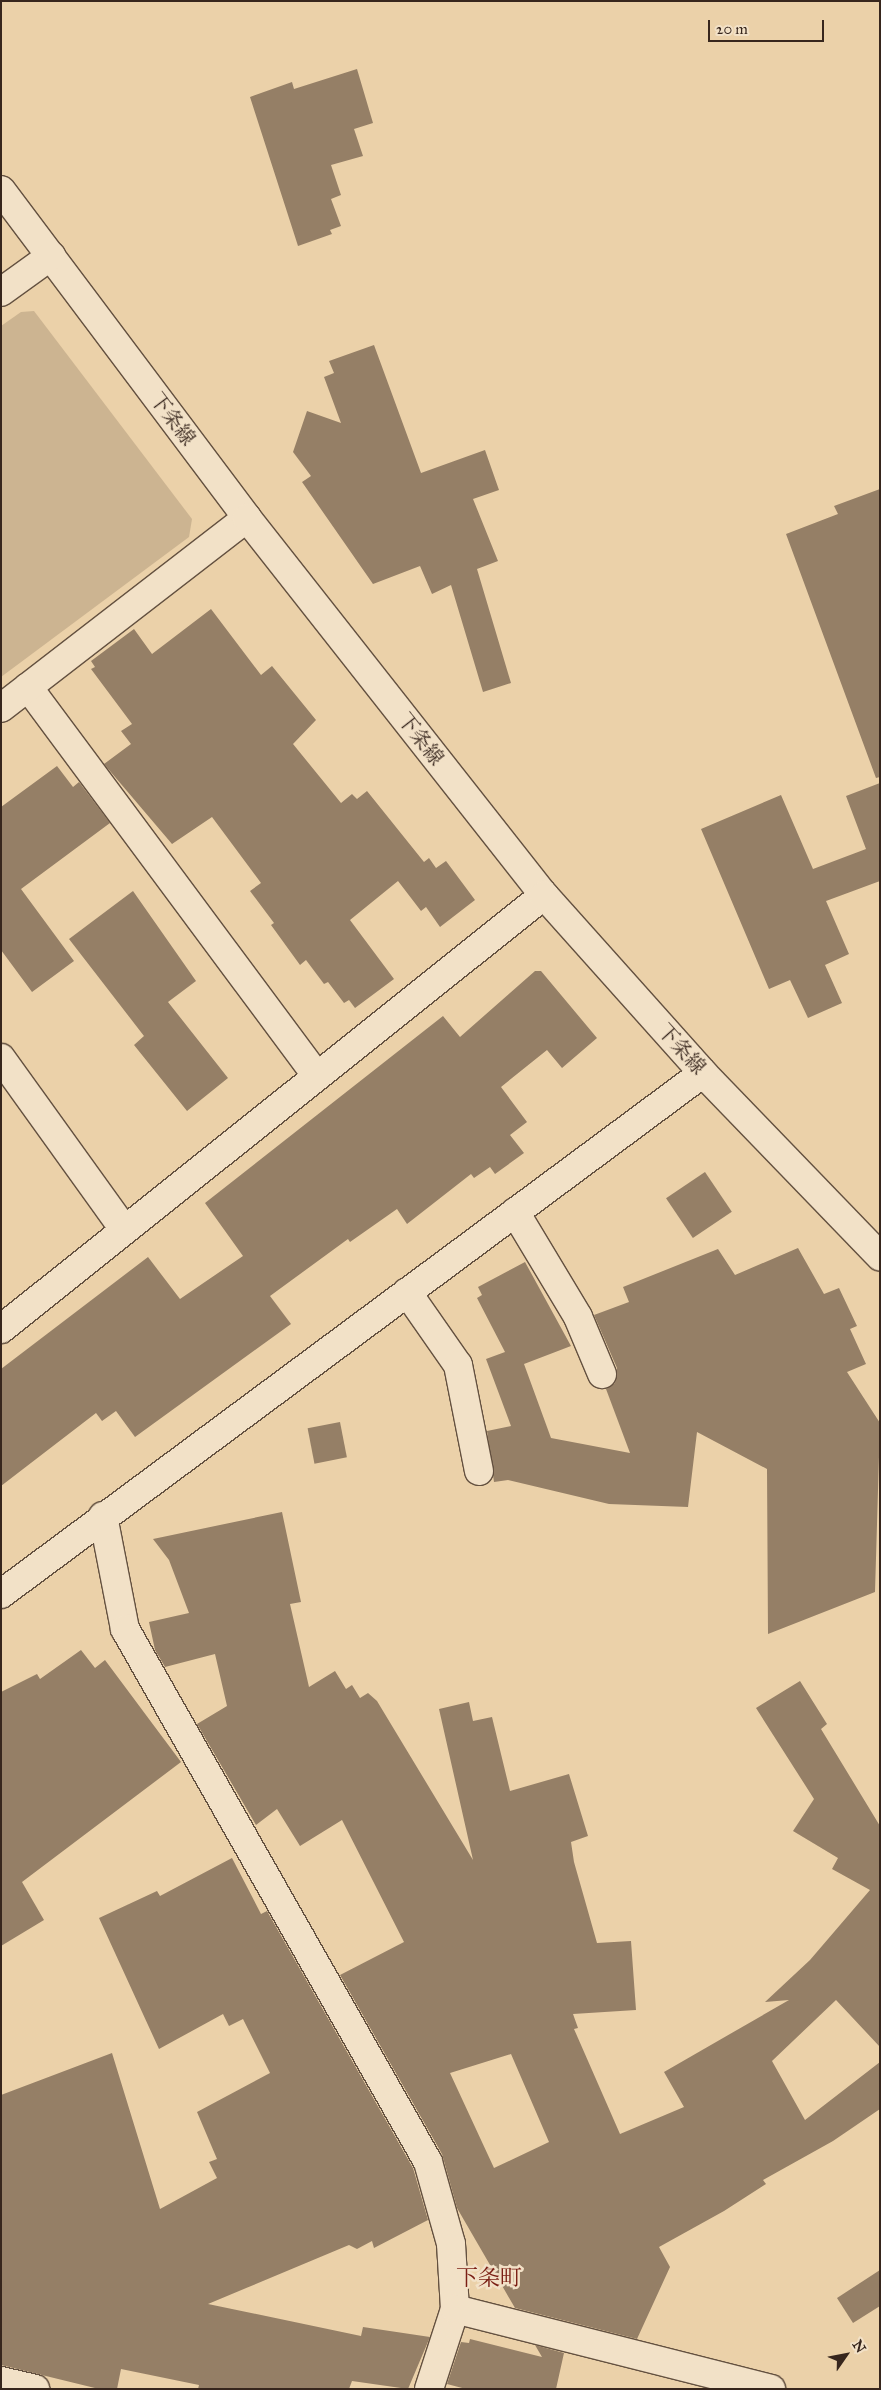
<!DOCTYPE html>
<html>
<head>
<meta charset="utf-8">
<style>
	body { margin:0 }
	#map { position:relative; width:881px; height:2390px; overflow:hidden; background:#ebd1a9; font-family:"IM FELL Great Primer","Noto Serif JP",serif }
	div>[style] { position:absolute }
	.green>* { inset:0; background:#ccb491 }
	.building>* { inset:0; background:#957f66; transform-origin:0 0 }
	.roads { filter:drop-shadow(1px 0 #645140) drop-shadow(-1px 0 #645140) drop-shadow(0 1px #645140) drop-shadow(0 -1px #645140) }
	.minor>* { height:28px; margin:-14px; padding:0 14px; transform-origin:14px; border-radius:14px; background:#f2e1c7 }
	.tertiary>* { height:28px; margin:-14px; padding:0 14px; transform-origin:14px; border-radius:14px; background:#f2e1c7 }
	span { translate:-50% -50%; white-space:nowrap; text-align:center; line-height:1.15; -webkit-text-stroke:5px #f2e1c7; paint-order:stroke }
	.street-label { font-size:20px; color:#37261d }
	.quarter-label { font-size:22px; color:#7a1f14 }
	.frame { position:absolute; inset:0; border:2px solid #37261d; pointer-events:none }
	.north { position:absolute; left:821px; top:2330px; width:50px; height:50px; -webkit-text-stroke:4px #f2e1c7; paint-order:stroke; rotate:57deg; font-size:14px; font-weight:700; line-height:20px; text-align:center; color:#37261d }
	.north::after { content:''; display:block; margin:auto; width:18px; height:22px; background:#37261d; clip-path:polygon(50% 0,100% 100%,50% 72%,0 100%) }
	.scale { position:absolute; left:708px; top:20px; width:116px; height:22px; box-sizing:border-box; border:2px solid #37261d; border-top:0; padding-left:6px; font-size:15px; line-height:18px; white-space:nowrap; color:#37261d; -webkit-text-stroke:4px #f2e1c7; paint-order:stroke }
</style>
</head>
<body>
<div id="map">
	<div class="green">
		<div style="clip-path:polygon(34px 311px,192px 519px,189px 537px,1px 677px,1px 326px,21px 312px)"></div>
	</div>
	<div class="building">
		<div style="clip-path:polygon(357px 69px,373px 123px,354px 129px,363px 156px,331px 165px,341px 195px,331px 199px,341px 226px,330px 230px,332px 234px,298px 246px,250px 97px,292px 82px,294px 89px)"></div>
		<div style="clip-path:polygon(374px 345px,421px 473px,485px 450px,499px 490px,473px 499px,498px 561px,477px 569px,511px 683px,483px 692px,451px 585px,432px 594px,420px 566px,373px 584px,302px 482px,311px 476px,293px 452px,307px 411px,341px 423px,324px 377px,334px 373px,329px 361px)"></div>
		<div style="clip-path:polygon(880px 489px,880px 777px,876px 778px,786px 534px,838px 514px,834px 506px)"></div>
		<div style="clip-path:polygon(211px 609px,261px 675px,272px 666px,316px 720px,293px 744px,341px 803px,352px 794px,357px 799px,367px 791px,424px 862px,429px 858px,436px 868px,446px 861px,475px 900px,440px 927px,426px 907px,421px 911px,398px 881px,350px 920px,394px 979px,355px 1008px,349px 1000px,344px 1003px,328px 982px,324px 984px,306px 960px,300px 965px,271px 925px,274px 923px,250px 891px,261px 883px,212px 817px,172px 844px,104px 764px,131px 744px,121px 731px,132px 724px,91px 669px,95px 667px,91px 661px,134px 629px,152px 654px)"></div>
		<div style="clip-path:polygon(57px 766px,73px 787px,79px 782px,110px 823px,21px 889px,74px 961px,32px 992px,1px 950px,1px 807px)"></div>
		<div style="clip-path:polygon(880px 783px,880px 881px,826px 901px,849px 954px,825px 965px,842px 1003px,808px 1018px,790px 980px,769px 989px,701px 829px,781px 795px,813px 869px,866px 849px,846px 796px)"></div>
		<div style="clip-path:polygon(133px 891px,196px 981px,168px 1002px,228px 1078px,187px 1111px,134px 1045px,144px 1036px,69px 939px)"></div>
		<div style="clip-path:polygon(535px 971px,541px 971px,597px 1038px,562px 1068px,547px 1050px,501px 1087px,527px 1122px,510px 1135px,524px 1153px,495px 1174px,490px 1167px,474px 1178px,471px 1174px,407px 1224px,397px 1209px,350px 1242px,348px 1239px,270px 1296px,291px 1324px,135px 1437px,116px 1411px,102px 1421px,96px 1413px,1px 1486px,1px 1369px,148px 1257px,180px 1299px,243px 1256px,205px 1203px,443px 1016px,460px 1037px)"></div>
		<div style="left:705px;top:1172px;width:48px;height:47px;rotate:56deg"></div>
		<div style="clip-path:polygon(798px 1248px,824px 1294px,839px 1288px,857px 1326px,850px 1329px,866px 1364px,847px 1372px,880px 1423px,875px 1592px,768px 1634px,767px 1469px,697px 1432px,688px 1507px,609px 1504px,508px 1480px,494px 1482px,487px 1431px,511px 1426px,486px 1359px,505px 1352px,477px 1298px,482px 1295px,478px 1287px,525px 1262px,571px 1346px,524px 1364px,551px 1438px,630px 1453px,606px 1389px,615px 1383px,617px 1368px,594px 1315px,629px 1302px,623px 1287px,718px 1249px,735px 1275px)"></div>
		<div style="left:340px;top:1422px;width:36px;height:33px;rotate:79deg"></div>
		<div style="clip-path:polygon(evenodd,282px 1512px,301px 1602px,290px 1604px,309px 1687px,335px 1671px,346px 1689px,352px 1685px,360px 1698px,368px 1693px,377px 1701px,473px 1860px,439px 1709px,469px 1702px,473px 1721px,492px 1717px,510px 1791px,569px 1774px,588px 1836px,571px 1842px,574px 1862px,597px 1943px,631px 1941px,636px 2010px,573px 2014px,578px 2028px,574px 2029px,620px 2134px,684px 2107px,664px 2072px,789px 2000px,765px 2002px,810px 1960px,870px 1890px,832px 1869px,838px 1858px,793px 1831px,814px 1799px,756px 1708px,800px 1681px,827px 1724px,821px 1729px,880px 1826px,880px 2047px,836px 2000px,772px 2061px,805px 2120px,880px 2062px,880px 2109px,833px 2141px,763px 2180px,766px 2184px,724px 2211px,659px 2247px,670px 2267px,637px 2339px,515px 2308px,457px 2208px,442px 2154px,340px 1975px,404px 1942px,342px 1820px,300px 1846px,277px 1809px,256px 1825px,197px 1724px,227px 1706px,215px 1654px,165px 1667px,155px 1650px,149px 1622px,189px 1613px,169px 1560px,153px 1539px,282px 1512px,511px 2054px,549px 2142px,494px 2168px,450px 2073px,511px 2054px)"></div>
		<div style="clip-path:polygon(81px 1650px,95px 1668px,105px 1660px,181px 1762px,22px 1882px,44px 1920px,1px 1946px,1px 1692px,37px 1674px,40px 1679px)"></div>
		<div style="clip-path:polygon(232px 1858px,261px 1914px,267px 1911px,413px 2168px,428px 2220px,374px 2248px,372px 2241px,357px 2249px,349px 2245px,208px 2304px,361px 2336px,363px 2327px,430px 2337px,408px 2389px,352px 2381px,349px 2389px,198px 2389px,199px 2385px,121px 2369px,117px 2389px,99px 2389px,1px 2365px,1px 2095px,112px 2053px,160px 2209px,217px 2178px,209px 2162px,217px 2159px,197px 2112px,270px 2073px,243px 2019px,229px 2026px,223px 2014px,159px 2049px,99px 1918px,157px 1891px,160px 1896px)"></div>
		<div style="clip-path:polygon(880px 2270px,880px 2306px,853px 2323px,837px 2298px)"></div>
		<div style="clip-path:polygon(470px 2339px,542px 2357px,535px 2345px,564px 2353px,556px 2389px,466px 2389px,447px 2384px,461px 2342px,469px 2343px)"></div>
	</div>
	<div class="roads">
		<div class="minor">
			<div style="left:28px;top:687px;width:485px;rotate:53.4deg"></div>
			<div style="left:1px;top:708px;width:311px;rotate:-37.7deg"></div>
			<div style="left:1px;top:1058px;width:211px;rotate:54.3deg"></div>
			<div style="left:515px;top:1212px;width:122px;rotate:59deg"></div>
			<div style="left:578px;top:1317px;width:62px;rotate:67.2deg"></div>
			<div style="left:407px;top:1292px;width:89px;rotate:55.1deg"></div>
			<div style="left:458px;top:1365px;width:108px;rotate:78.8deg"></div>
			<div style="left:1px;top:1329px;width:695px;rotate:-38.63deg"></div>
			<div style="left:103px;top:1516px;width:115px;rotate:79deg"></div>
			<div style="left:125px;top:1629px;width:613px;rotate:60.38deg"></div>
			<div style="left:428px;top:2162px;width:85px;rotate:74.3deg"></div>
			<div style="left:451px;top:2244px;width:65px;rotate:86.5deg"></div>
			<div style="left:455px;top:2309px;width:84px;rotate:108deg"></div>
			<div style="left:455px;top:2309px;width:326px;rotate:14.2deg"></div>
			<div style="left:1px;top:2381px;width:35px;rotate:13deg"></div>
		</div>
		<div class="tertiary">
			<div style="left:1px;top:190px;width:410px;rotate:53.1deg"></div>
			<div style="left:247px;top:518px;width:480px;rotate:51.8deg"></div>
			<div style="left:544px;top:895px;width:239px;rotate:48.2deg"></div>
			<div style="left:703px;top:1073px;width:255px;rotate:46deg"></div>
			<div style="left:1px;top:292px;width:62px;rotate:-35.8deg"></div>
			<div style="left:1px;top:1594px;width:874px;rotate:-36.58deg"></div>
		</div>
	</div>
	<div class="street-label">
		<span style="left:173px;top:419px;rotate:53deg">下条線</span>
		<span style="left:421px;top:739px;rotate:52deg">下条線</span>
		<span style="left:682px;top:1049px;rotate:48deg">下条線</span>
	</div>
	<div class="quarter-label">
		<span style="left:489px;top:2278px">下条町</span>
	</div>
	<div class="frame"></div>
	<div class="north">N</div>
	<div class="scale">20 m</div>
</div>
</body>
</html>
